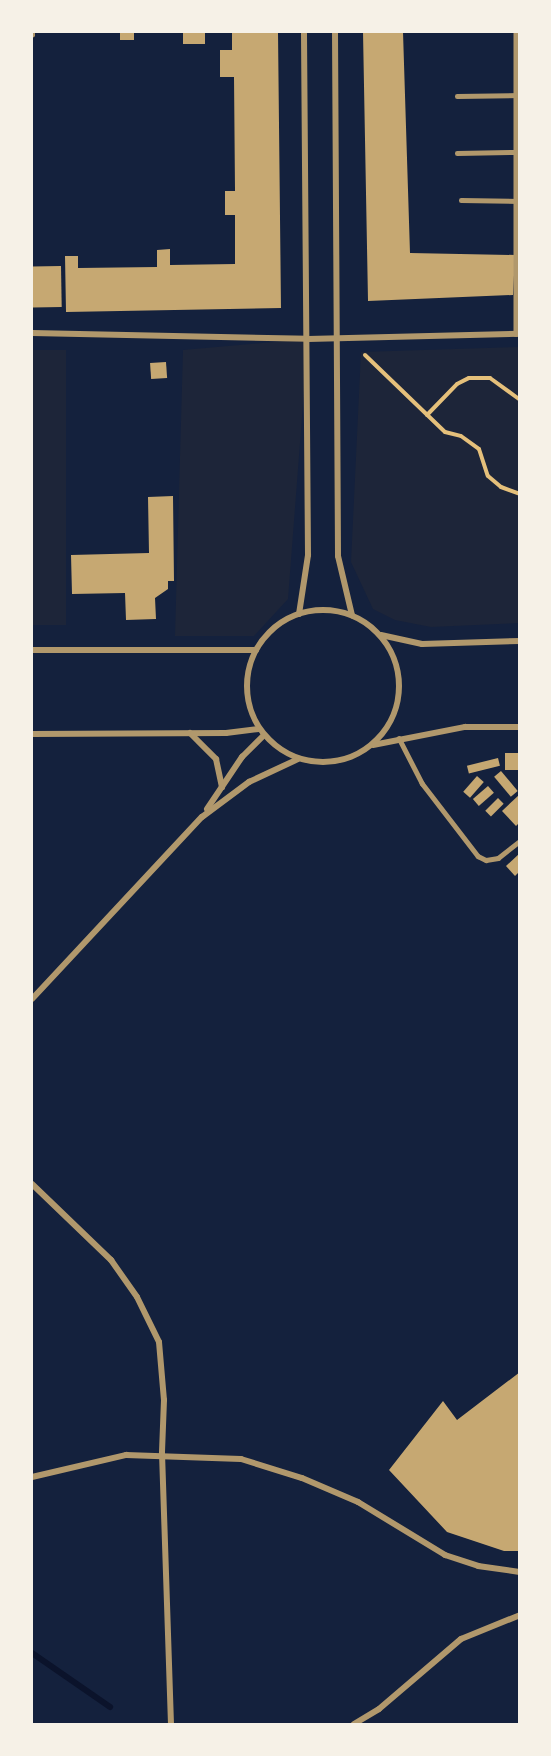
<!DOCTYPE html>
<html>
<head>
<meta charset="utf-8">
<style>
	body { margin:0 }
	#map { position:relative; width:551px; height:1756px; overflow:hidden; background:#14213d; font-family:"Exo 2",sans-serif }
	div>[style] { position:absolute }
	.green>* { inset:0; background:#1d2539; transform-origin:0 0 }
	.stream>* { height:6px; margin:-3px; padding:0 3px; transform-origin:3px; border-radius:3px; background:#0b132b }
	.building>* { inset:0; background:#c6a872; transform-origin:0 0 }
	.path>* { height:4px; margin:-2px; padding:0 2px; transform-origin:2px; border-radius:2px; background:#e5c07b }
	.service>* { height:4.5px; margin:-2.25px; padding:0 2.25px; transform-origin:2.25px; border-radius:2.25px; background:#b1986c }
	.minor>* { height:6px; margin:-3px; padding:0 3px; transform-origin:3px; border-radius:3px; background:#b1986c }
	.minor>.ring { margin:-3px; padding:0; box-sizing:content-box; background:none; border:6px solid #b1986c; border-radius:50% }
	span { translate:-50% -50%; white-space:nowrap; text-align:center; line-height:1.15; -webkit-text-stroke:4.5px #f6f1e7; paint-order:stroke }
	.frame { position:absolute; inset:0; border:33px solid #f6f1e7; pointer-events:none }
</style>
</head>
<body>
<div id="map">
	<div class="green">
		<div style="clip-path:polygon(308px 339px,288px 599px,254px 636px,175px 636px,183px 350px)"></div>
		<div style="clip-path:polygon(519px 347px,519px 623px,431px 627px,395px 620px,373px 609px,351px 562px,361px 352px)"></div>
		<div style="left:66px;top:350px;width:275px;height:34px;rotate:90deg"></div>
	</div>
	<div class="stream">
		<div style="left:32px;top:1653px;width:95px;rotate:34.7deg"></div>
	</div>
	<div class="building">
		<div style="left:120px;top:32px;width:14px;height:8px"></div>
		<div style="left:183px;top:32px;width:22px;height:12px"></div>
		<div style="clip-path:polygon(232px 32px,278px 32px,281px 308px,66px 312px,65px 256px,78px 256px,78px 268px,157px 267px,157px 250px,170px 249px,170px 265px,235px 264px,235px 215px,225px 215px,225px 191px,235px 191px,234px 77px,220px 77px,220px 50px,232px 50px)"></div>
		<div style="clip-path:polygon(363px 32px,403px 32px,410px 253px,515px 255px,513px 295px,368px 301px)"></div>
		<div style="left:61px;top:266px;width:41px;height:29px;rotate:89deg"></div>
		<div style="left:166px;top:362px;width:16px;height:16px;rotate:86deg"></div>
		<div style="clip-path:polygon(173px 496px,174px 581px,168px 581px,168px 589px,155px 598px,156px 619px,126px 620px,125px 593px,72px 594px,71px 555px,149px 553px,148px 497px)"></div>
		<div style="left:505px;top:753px;width:15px;height:17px"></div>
		<div style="left:498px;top:758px;width:8px;height:32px;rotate:76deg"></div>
		<div style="left:501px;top:771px;width:26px;height:9px;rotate:50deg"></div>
		<div style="left:477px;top:776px;width:9px;height:21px;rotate:41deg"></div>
		<div style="left:488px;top:786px;width:9px;height:20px;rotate:49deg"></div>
		<div style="clip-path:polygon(520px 794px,520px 822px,516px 826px,502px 811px)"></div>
		<div style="left:498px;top:798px;width:8px;height:18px;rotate:45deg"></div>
		<div style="clip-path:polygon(520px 853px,520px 871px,515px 876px,506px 866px)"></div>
		<div style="clip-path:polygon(520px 1372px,520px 1551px,504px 1551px,447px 1532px,389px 1470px,443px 1401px,457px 1420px)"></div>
	</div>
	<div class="path">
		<div style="left:365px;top:355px;width:111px;rotate:43.9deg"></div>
		<div style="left:445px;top:432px;width:16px;rotate:14deg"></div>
		<div style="left:461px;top:436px;width:22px;rotate:36deg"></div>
		<div style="left:479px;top:449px;width:28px;rotate:72deg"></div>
		<div style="left:488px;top:476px;width:17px;rotate:40deg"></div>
		<div style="left:501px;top:487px;width:20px;rotate:20deg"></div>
		<div style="left:427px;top:415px;width:43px;rotate:-45.9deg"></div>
		<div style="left:457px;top:384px;width:13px;rotate:-27deg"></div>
		<div style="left:469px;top:378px;width:21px"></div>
		<div style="left:490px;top:378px;width:37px;rotate:36deg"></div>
	</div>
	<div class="service">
		<div style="left:516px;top:32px;width:302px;rotate:90deg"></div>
		<div style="left:32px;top:35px;width:3px;rotate:-90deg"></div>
		<div style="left:457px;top:96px;width:63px;rotate:-0.9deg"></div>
		<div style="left:457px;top:153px;width:60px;rotate:-1deg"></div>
		<div style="left:461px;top:200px;width:57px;rotate:1deg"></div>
		<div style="left:399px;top:738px;width:51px;rotate:62.9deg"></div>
		<div style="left:422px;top:783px;width:92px;rotate:52.5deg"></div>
		<div style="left:478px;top:856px;width:9px;rotate:27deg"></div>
		<div style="left:486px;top:860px;width:12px;rotate:-9deg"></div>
		<div style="left:498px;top:858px;width:28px;rotate:-38deg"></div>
	</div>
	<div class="minor">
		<div style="left:335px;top:32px;width:524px;rotate:89.67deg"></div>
		<div style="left:338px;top:556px;width:61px;rotate:76.7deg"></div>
		<div style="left:32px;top:333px;width:276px;rotate:1.2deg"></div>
		<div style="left:308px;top:339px;width:212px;rotate:-1.4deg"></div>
		<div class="ring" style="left:247px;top:610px;width:146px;height:146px"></div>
		<div style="left:299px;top:614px;width:60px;rotate:-81.3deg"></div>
		<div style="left:308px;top:555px;width:523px;rotate:-90.44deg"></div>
		<div style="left:381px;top:635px;width:42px;rotate:12.4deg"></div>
		<div style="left:422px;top:644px;width:98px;rotate:-1.8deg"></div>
		<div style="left:32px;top:650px;width:224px"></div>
		<div style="left:190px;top:733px;width:37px;rotate:45deg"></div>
		<div style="left:216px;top:759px;width:29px;rotate:78deg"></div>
		<div style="left:32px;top:734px;width:194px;rotate:-0.3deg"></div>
		<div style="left:226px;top:733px;width:33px;rotate:-7deg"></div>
		<div style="left:373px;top:745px;width:94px;rotate:-11.1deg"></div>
		<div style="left:465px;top:727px;width:55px"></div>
		<div style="left:207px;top:809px;width:63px;rotate:-56.1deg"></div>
		<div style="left:242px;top:757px;width:30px;rotate:-45deg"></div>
		<div style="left:32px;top:999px;width:249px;rotate:-47deg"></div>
		<div style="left:202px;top:817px;width:59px;rotate:-36.7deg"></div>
		<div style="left:249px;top:782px;width:54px;rotate:-25.1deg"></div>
		<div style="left:32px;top:1184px;width:110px;rotate:43.9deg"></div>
		<div style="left:111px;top:1260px;width:45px;rotate:54.9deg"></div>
		<div style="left:137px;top:1297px;width:50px;rotate:63.9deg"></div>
		<div style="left:159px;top:1342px;width:58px;rotate:85.1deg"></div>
		<div style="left:164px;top:1400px;width:53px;rotate:92.2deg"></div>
		<div style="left:162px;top:1453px;width:271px;rotate:88.1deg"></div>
		<div style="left:32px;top:1477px;width:97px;rotate:-13.2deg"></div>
		<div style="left:126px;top:1455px;width:115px;rotate:2deg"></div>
		<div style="left:241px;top:1459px;width:64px;rotate:17.3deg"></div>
		<div style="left:302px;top:1478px;width:61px;rotate:23.2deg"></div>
		<div style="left:358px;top:1502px;width:102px;rotate:31.3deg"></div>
		<div style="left:445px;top:1555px;width:35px;rotate:18deg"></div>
		<div style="left:478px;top:1566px;width:42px;rotate:8.1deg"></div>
		<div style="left:354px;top:1724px;width:29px;rotate:-31deg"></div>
		<div style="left:379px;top:1709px;width:108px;rotate:-40.5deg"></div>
		<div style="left:461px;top:1639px;width:64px;rotate:-22.1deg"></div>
	</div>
	<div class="frame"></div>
</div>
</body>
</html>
